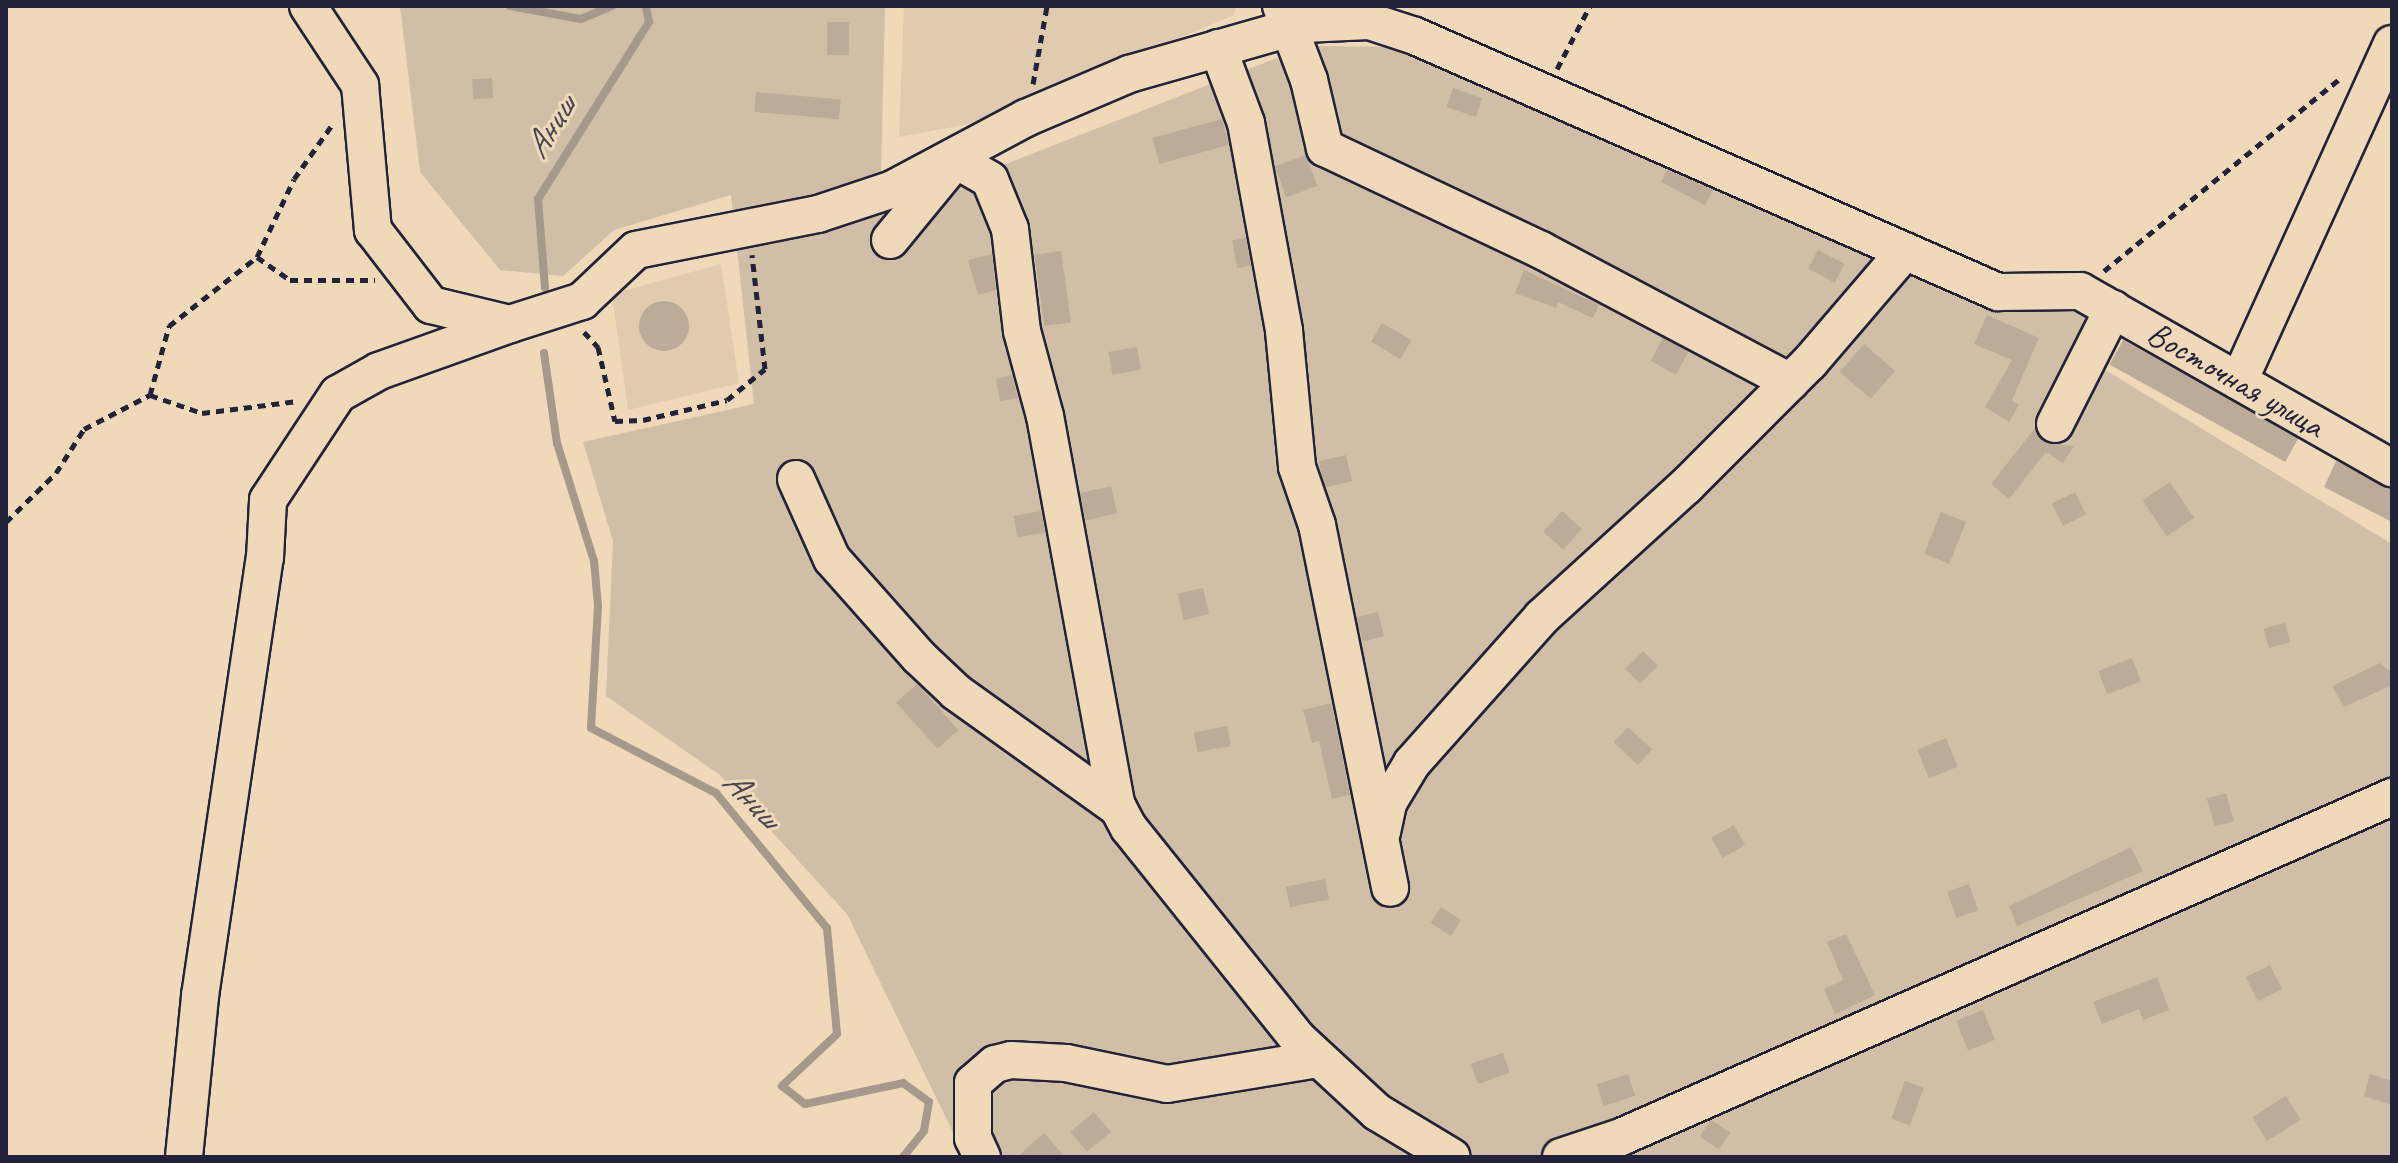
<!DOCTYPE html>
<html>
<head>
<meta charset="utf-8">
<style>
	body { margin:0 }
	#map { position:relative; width:2398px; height:1163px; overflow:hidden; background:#efd9b8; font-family:Caveat,sans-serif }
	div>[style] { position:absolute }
	.built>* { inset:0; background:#e0cbaf }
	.green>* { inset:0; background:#d1bea6 }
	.stream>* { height:8px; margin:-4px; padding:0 4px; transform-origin:4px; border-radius:4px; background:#a6988b }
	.building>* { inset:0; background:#bcab99; transform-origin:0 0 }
	.round { border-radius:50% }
	.path>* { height:5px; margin-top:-2.5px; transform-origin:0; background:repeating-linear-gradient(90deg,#22223b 0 8px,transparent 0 14px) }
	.roads { filter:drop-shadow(2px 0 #22223b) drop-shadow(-2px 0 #22223b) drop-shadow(0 2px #22223b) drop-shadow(0 -2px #22223b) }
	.minor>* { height:36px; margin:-18px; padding:0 18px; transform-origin:18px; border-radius:18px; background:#efd9b8 }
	span { translate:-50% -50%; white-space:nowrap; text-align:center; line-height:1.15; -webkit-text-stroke:6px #efd9b8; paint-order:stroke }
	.street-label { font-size:34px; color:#22223b }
	.water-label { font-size:36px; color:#4a4553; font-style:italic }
	.frame { position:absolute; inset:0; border:8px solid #22223b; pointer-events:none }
</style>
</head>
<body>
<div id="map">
	<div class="built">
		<div style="clip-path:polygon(904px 6px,1236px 6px,1234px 15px,980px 122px,899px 137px)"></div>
		<div style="clip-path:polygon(721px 264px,739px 383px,628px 410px,612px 294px)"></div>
	</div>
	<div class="green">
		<div style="clip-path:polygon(400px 6px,885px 6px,880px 213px,1308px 46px,1406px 47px,1982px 300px,2091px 314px,2074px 351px,2392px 544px,2392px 1157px,965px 1157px,847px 914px,720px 775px,606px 696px,613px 541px,583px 442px,754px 404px,731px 195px,614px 230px,563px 276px,500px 270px,420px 172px)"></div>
	</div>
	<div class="stream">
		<div style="left:510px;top:6px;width:72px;rotate:10.4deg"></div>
		<div style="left:581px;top:19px;width:34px;rotate:-23deg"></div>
		<div style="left:545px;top:288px;width:89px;rotate:-94.5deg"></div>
		<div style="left:538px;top:199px;width:209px;rotate:-57.9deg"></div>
		<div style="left:649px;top:22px;width:16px;rotate:-101deg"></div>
		<div style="left:544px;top:353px;width:91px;rotate:81.8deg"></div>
		<div style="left:557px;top:443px;width:124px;rotate:72.6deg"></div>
		<div style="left:594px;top:561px;width:45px;rotate:84.9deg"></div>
		<div style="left:598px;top:606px;width:122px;rotate:93.3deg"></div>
		<div style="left:591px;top:728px;width:141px;rotate:27.5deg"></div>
		<div style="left:716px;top:793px;width:175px;rotate:50.6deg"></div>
		<div style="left:827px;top:928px;width:106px;rotate:84.6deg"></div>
		<div style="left:837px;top:1034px;width:76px;rotate:136.6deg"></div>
		<div style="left:782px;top:1086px;width:29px;rotate:38deg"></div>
		<div style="left:805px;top:1104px;width:100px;rotate:-12.1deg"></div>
		<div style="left:903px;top:1083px;width:32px;rotate:36deg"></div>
		<div style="left:929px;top:1102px;width:29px;rotate:100deg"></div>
		<div style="left:924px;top:1131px;width:33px;rotate:129deg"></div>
	</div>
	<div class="building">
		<div style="left:827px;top:22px;width:22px;height:33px"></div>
		<div style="left:492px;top:78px;width:20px;height:20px;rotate:87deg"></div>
		<div style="left:1453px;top:88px;width:31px;height:20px;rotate:19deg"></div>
		<div style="left:756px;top:92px;width:85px;height:20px;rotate:5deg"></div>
		<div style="left:1222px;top:119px;width:27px;height:72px;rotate:75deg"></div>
		<div style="left:1306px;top:155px;width:33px;height:33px;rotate:70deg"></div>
		<div style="clip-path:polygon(1667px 170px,1713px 190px,1705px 205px,1661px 182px)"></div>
		<div style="left:1246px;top:238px;width:28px;height:14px;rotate:80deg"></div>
		<div style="left:1818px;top:250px;width:30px;height:21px;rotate:28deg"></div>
		<div style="left:1061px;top:251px;width:72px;height:27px;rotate:82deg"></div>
		<div style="clip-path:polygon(992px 254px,996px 290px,978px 295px,968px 260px)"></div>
		<div style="clip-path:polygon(1524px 270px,1599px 305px,1593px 318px,1558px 302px,1556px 308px,1515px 293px)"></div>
		<div class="round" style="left:639px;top:301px;width:50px;height:50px"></div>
		<div style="clip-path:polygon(1987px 315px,2039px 338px,2012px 400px,2019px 405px,2009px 422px,1985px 407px,2012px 360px,1974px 344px)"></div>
		<div style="left:1382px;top:323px;width:34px;height:22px;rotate:30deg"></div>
		<div style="left:1663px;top:338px;width:29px;height:26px;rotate:29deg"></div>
		<div style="left:2123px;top:340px;width:201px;height:28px;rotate:29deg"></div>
		<div style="left:1864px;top:344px;width:41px;height:37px;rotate:41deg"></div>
		<div style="left:1137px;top:347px;width:23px;height:29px;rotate:80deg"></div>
		<div style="clip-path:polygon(1012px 375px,1018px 398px,1000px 401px,996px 379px)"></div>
		<div style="clip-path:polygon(2035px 428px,2046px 443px,2074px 446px,2063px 463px,2046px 452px,2009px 499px,1991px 484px)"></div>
		<div style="left:1346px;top:455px;width:27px;height:28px;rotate:77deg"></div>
		<div style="clip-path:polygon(2336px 461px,2392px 489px,2392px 522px,2324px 487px)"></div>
		<div style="left:2170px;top:482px;width:43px;height:33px;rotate:56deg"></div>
		<div style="left:1111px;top:486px;width:28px;height:32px;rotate:77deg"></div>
		<div style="left:2075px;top:492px;width:25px;height:26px;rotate:63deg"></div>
		<div style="left:1041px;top:511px;width:22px;height:28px;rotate:80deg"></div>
		<div style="left:1562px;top:511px;width:27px;height:28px;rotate:42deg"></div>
		<div style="left:1941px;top:512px;width:27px;height:45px;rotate:22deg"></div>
		<div style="left:1203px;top:588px;width:27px;height:26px;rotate:77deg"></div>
		<div style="left:1378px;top:612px;width:25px;height:22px;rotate:76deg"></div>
		<div style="left:2285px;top:623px;width:20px;height:22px;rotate:75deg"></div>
		<div style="left:1643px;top:651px;width:21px;height:25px;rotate:45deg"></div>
		<div style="left:2132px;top:658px;width:25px;height:36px;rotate:69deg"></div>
		<div style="clip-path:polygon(2380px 663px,2392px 673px,2392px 685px,2344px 707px,2332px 686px)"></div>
		<div style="left:917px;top:684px;width:62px;height:28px;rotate:48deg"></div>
		<div style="clip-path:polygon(1331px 703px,1350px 795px,1332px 799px,1319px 741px,1312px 743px,1303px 710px)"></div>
		<div style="left:1227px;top:726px;width:20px;height:34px;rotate:79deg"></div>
		<div style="left:1628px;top:727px;width:33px;height:21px;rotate:43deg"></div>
		<div style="left:1946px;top:738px;width:31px;height:31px;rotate:68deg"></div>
		<div style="left:2226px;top:793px;width:29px;height:20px;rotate:74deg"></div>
		<div style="left:1734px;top:825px;width:23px;height:26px;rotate:61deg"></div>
		<div style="clip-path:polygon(2131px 847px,2143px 871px,2017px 926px,2009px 906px)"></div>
		<div style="left:1325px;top:879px;width:21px;height:40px;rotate:79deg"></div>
		<div style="left:1969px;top:884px;width:28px;height:23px;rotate:71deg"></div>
		<div style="left:1441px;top:907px;width:24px;height:19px;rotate:33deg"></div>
		<div style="clip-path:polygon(1846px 934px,1875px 995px,1835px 1014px,1824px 989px,1843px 980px,1827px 942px)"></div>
		<div style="left:2270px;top:965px;width:27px;height:27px;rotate:63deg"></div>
		<div style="clip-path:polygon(2157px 977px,2169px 1010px,2143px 1020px,2139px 1009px,2102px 1024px,2093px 1002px)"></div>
		<div style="left:1983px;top:1010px;width:32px;height:29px;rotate:68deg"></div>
		<div style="left:1503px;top:1053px;width:21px;height:34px;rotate:71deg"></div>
		<div style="left:1628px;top:1074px;width:23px;height:33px;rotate:72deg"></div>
		<div style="clip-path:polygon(2370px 1074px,2392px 1081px,2392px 1105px,2364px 1096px)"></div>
		<div style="left:1905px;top:1081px;width:20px;height:40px;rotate:20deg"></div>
		<div style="left:2286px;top:1096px;width:28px;height:40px;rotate:58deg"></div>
		<div style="left:1094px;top:1112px;width:26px;height:31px;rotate:50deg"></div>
		<div style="left:1711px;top:1120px;width:23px;height:20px;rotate:34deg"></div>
		<div style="clip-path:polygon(1044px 1133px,1065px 1157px,1017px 1157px)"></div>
	</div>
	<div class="path">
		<div style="left:1557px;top:69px;width:71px;rotate:-62.4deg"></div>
		<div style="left:1033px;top:84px;width:79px;rotate:-79.8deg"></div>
		<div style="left:257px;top:257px;width:40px;rotate:34.9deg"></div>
		<div style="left:290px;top:280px;width:85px"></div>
		<div style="left:2104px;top:271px;width:307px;rotate:-39.2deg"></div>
		<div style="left:584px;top:332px;width:21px;rotate:47deg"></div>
		<div style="left:598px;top:347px;width:76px;rotate:77.1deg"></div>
		<div style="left:615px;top:421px;width:28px;rotate:-2deg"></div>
		<div style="left:643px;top:420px;width:86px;rotate:-13.4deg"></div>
		<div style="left:727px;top:400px;width:49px;rotate:-39.2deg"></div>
		<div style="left:765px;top:369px;width:115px;rotate:-96.5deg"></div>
		<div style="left:150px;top:395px;width:72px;rotate:-74.6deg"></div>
		<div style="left:169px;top:326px;width:112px;rotate:-38.1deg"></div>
		<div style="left:257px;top:257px;width:86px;rotate:-64.6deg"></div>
		<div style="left:294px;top:179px;width:66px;rotate:-54.9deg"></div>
		<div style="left:6px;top:522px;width:70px;rotate:-44.4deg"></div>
		<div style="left:56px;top:473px;width:52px;rotate:-57.5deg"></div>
		<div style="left:84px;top:429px;width:74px;rotate:-27.3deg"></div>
		<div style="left:150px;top:395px;width:55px;rotate:19.1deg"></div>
		<div style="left:202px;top:413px;width:96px;rotate:-7.2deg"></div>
	</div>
	<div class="roads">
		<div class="minor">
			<div style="left:308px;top:6px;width:95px;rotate:56.6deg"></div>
			<div style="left:360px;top:85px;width:146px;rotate:84.9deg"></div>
			<div style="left:373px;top:230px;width:95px;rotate:52.3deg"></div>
			<div style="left:431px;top:305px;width:81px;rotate:13.5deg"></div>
			<div style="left:510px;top:324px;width:76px;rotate:-17.7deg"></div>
			<div style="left:582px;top:301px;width:74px;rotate:-43.4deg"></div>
			<div style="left:636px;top:250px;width:186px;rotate:-11.2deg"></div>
			<div style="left:818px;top:214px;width:79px;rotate:-18.4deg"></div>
			<div style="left:893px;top:189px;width:151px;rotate:-28.1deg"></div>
			<div style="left:1026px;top:118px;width:112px;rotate:-23.1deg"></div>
			<div style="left:1129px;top:74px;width:182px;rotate:-15.9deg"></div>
			<div style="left:1304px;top:24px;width:65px;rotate:-2.6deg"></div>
			<div style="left:1369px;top:21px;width:48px;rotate:18.1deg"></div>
			<div style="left:1415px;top:36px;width:637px;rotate:23.71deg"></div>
			<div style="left:1998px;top:292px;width:82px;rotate:-0.7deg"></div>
			<div style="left:2080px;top:291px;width:359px;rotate:29.6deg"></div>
			<div style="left:1281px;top:6px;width:79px;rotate:69.3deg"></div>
			<div style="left:1309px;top:80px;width:70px;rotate:76.8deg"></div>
			<div style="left:1325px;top:148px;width:239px;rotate:25.3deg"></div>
			<div style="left:1541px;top:250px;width:282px;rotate:27.9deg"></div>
			<div style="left:1218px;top:48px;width:80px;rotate:69.5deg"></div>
			<div style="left:1246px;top:123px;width:211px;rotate:79.6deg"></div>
			<div style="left:1284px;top:331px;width:137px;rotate:84.5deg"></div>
			<div style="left:1297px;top:467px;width:61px;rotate:71deg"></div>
			<div style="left:1317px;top:525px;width:370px;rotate:78.6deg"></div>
			<div style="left:956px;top:160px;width:39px;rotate:30deg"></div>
			<div style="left:990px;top:180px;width:53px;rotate:67.8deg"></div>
			<div style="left:1010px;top:229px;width:103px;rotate:83.3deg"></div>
			<div style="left:1022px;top:331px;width:88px;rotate:74.9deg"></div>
			<div style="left:1045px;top:416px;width:394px;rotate:79.6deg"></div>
			<div style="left:1116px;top:804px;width:27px;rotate:62deg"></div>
			<div style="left:1129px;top:828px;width:269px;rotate:51.3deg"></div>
			<div style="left:1297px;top:1038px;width:109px;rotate:42.8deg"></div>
			<div style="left:1377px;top:1112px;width:87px;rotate:31deg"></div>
			<div style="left:890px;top:240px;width:94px;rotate:-50.6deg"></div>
			<div style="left:2239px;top:381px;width:370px;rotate:-65.6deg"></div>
			<div style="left:2055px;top:424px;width:129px;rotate:-63.2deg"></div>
			<div style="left:796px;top:479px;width:88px;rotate:65.8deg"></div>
			<div style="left:832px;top:559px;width:131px;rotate:48.4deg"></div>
			<div style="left:919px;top:657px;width:51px;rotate:43.4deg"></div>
			<div style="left:956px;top:692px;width:199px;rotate:35.6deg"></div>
			<div style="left:1382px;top:832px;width:30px;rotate:-78deg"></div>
			<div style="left:1388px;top:803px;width:47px;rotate:-59deg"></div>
			<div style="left:1412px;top:763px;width:195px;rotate:-48.3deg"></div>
			<div style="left:1542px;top:617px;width:195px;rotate:-42.3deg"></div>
			<div style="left:1686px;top:486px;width:175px;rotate:-45deg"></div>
			<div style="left:1810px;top:362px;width:146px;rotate:-49.4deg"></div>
			<div style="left:184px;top:1157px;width:162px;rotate:-84.3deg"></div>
			<div style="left:200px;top:996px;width:443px;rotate:-81.6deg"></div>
			<div style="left:265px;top:558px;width:58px;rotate:-87deg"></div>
			<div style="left:268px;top:500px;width:127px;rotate:-56.6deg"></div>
			<div style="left:338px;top:394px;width:47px;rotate:-29.3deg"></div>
			<div style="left:379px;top:371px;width:139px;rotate:-19.7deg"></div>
			<div style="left:982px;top:1157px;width:21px;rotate:-115deg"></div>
			<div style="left:973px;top:1138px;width:55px;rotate:-90deg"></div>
			<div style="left:973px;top:1083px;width:29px;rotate:-41deg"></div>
			<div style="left:995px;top:1064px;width:16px;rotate:-14deg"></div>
			<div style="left:1011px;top:1060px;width:55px;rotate:3.1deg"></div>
			<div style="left:1066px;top:1063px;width:103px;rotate:11.7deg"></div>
			<div style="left:1167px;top:1084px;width:153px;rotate:-9.4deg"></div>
			<div style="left:1561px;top:1157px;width:63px;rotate:-18.4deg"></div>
			<div style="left:1621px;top:1137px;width:843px;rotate:-23.8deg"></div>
		</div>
	</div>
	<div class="street-label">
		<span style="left:2236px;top:379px;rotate:30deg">Восточная улица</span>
	</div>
	<div class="water-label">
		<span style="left:550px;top:127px;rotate:-58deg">Аниш</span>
		<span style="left:752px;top:799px;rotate:46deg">Аниш</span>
	</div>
	<div class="frame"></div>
</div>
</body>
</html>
